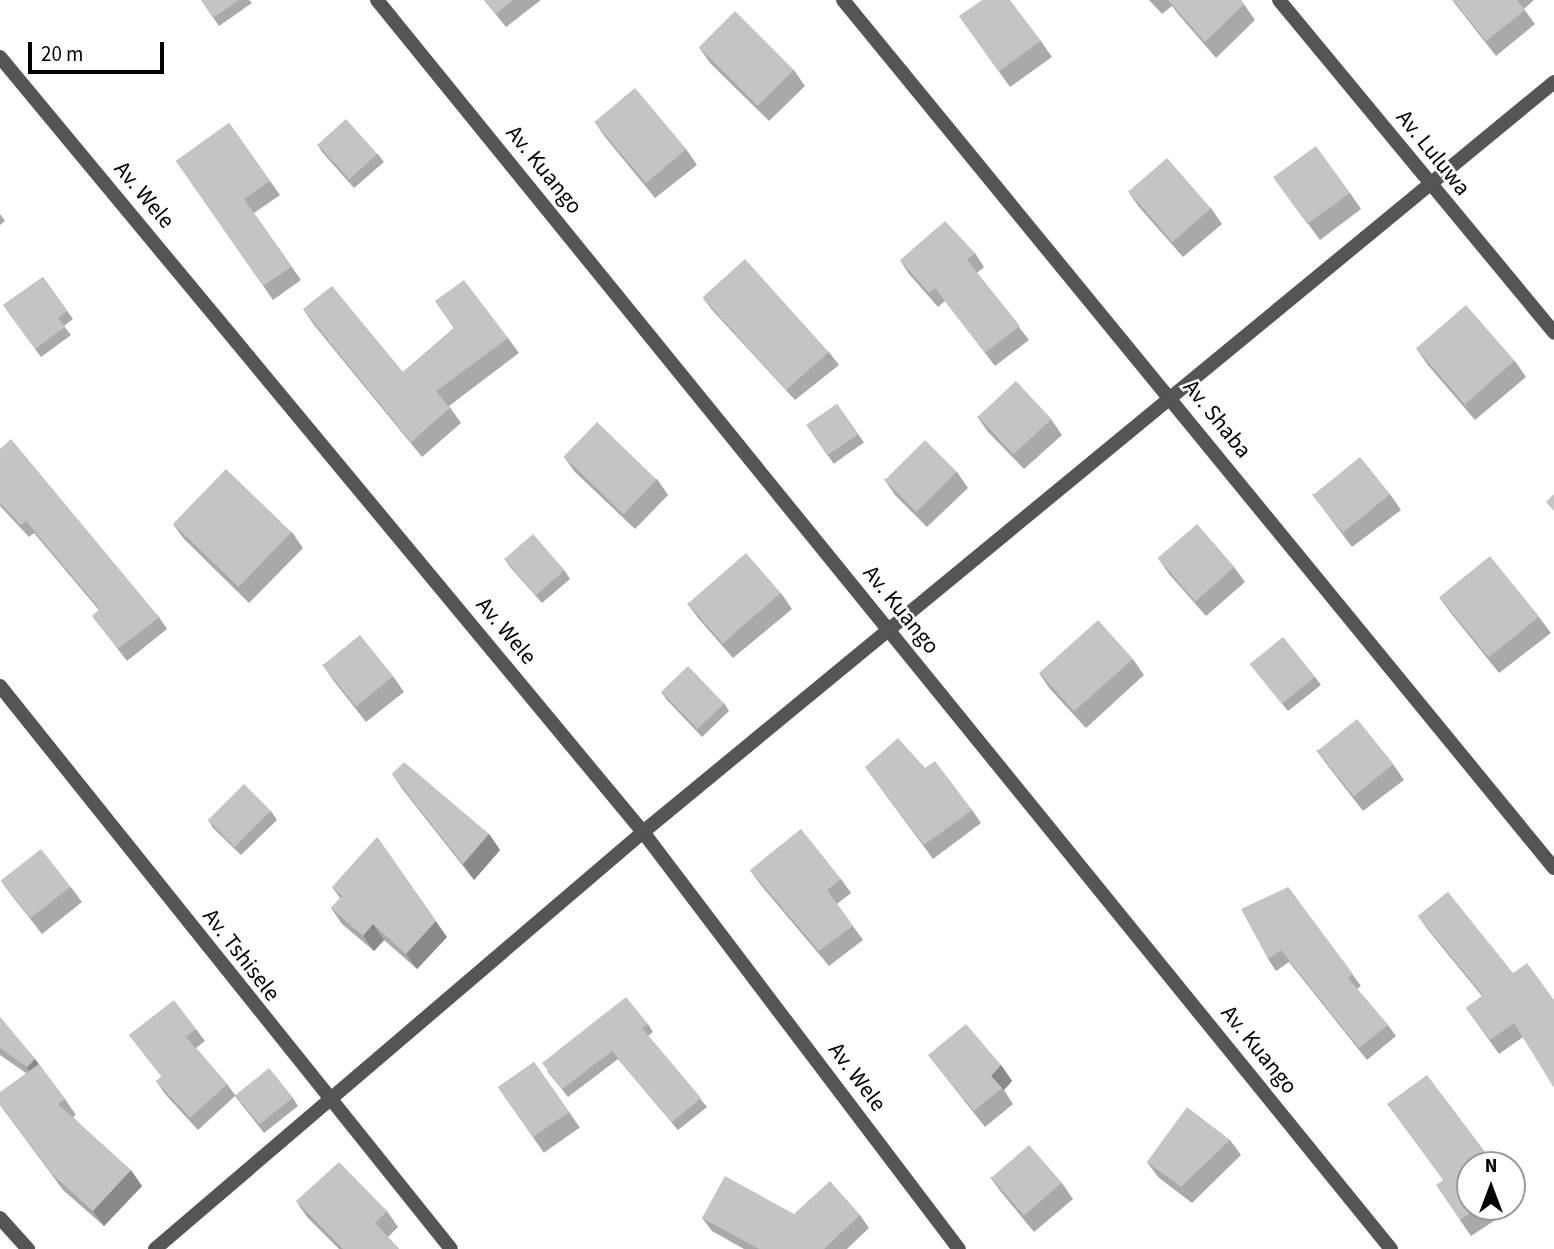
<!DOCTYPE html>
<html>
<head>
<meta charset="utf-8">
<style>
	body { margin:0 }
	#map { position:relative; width:1554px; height:1249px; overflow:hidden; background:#fff; font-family:"Source Sans 3",sans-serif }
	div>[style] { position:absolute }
	.minor>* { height:14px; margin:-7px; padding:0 7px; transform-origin:7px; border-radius:7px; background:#555 }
	.wall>* { inset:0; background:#a9a9a9; transform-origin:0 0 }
	.shaded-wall>* { inset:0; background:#898989 }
	.building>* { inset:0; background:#c4c4c4; transform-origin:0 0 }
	span { translate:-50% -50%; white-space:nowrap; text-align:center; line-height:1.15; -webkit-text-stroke:5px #fff; paint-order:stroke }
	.street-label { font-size:23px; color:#000 }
	.north { position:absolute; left:1456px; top:1151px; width:70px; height:70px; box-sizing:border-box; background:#fff; border:2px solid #999; border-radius:50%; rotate:0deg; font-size:19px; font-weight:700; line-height:28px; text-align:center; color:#000 }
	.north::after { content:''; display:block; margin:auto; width:24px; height:32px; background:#000; clip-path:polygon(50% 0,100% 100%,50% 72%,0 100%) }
	.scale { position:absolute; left:28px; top:42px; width:136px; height:32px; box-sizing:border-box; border:4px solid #000; border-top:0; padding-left:9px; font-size:21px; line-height:24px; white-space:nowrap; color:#000; -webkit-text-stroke:5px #fff; paint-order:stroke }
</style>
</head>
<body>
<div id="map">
	<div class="minor">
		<div style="left:377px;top:0;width:1609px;rotate:50.93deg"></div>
		<div style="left:843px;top:0;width:1122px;rotate:50.68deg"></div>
		<div style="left:1279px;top:0;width:432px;rotate:50.4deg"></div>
		<div style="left:0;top:57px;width:1007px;rotate:50.32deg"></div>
		<div style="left:643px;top:832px;width:523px;rotate:52.85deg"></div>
		<div style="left:0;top:686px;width:721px;rotate:51.3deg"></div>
		<div style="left:0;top:1218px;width:42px;rotate:47.9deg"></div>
		<div style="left:155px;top:1249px;width:642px;rotate:-40.51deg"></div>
		<div style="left:643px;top:832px;width:1180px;rotate:-39.46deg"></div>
	</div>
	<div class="wall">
		<div style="clip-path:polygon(201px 0,249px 0,252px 3px,219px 26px)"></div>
		<div style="clip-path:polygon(484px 0,541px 0,506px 27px)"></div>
		<div style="clip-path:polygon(1149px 0,1241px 0,1255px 20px,1216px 58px,1178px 14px,1172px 6px,1162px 14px)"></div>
		<div style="clip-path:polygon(1452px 0,1534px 0,1524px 9px,1535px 24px,1496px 56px)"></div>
		<div style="clip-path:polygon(959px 16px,1041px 41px,1052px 57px,1010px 87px)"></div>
		<div style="clip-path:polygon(699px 47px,794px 70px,805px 86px,769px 121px,710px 63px)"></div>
		<div style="clip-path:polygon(594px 121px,686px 149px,697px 165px,655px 198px,605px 137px)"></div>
		<div style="clip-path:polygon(229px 123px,280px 195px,254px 213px,301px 280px,273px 300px,176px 161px)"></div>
		<div style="clip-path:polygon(317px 144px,378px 154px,384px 162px,354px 188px,322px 152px)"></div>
		<div style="clip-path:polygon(1274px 178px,1350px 193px,1361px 209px,1320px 240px)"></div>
		<div style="clip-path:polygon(1128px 191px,1211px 208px,1222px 224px,1183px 257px,1139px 207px)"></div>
		<div style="clip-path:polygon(0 214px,5px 221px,0 225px)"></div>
		<div style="clip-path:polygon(975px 253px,984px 267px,977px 273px,1029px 340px,995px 366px,945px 301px,938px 307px,909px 274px,900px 260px)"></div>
		<div style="clip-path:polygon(43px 277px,73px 319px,64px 326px,71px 335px,41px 357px,3px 305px)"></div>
		<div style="clip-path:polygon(703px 298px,829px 352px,839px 365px,795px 400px,713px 311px)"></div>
		<div style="clip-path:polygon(435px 301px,508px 338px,519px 353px,449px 406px,461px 423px,422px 457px,314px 325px,303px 309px,403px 372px,454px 328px)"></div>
		<div style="clip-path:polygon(1416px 348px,1515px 361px,1526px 377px,1475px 420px,1427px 364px)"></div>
		<div style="left:837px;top:404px;width:47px;height:37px;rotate:55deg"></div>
		<div style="clip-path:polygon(977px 416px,1051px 419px,1062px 435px,1024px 469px,988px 432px)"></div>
		<div style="clip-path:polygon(0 449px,159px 617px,167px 629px,127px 661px,92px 616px,99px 610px,34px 533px,29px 537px,0 506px)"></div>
		<div style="clip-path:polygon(564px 457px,657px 479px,668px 495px,635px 529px,575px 472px)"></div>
		<div style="clip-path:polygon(957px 472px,968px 488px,927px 527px,895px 495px,884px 479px)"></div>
		<div style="clip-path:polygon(1312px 494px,1390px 494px,1401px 510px,1352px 547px)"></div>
		<div style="clip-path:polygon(173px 524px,292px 532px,303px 548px,249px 603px,184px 539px)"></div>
		<div style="clip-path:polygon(504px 558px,564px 570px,570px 579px,542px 603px,510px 567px)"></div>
		<div style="clip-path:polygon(1158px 558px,1234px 567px,1245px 582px,1206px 616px,1169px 574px)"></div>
		<div style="clip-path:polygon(781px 593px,792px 609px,733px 658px,698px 618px,687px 603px)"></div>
		<div style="clip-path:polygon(1439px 597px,1539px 617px,1551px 633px,1499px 673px,1450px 612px)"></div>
		<div style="clip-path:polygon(1133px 659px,1144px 675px,1086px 728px,1050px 689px,1039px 673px)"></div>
		<div style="clip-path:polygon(322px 664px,393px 676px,404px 692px,366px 722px,333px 680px)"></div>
		<div style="clip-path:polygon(1250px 664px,1315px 677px,1321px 685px,1288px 711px)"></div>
		<div style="clip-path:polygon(661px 692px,724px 703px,729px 711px,702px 737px,667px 700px)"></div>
		<div style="clip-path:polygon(1316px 750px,1393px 764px,1404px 780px,1363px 811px,1328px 766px)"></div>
		<div style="clip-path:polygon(865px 767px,925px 768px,972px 810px,981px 823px,933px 859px)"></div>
		<div style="clip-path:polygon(392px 774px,489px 834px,500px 850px,474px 880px,403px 790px)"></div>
		<div style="clip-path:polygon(271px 811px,277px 820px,241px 855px,213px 828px,208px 820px)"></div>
		<div style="clip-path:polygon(750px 870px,841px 879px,851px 893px,837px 904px,863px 940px,829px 966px,760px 884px)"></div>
		<div style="clip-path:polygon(1px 881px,71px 887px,82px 902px,42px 934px,12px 896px)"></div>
		<div style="clip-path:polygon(332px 887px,447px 937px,417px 969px,384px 940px,374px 951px,342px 924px,331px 908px,340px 898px)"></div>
		<div style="clip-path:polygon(1288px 887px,1361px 986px,1357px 989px,1388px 1025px,1396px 1036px,1367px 1060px,1289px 962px,1276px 971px,1268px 959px)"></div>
		<div style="clip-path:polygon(1448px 892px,1523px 1037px,1499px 1054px,1466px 1008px,1482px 996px,1428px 930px,1418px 916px)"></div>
		<div style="clip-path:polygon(0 1017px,35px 1059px,65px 1099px,76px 1115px,73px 1117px,142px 1186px,104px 1226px,63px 1190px,0 1105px,26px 1073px,0 1055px)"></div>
		<div style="clip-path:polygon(648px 1024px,653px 1032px,648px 1036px,707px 1107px,678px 1130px,618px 1059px,568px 1097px,547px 1071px)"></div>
		<div style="clip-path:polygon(196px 1029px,205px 1041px,196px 1048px,227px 1084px,235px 1095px,293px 1098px,298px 1106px,264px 1133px,235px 1096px,198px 1130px,165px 1094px,156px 1081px,162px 1077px,129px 1035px)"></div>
		<div style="clip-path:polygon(928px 1055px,1001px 1065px,1012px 1081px,1004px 1090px,1013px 1104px,985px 1127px,940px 1070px)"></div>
		<div style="left:534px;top:1062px;width:80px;height:44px;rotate:55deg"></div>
		<div style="clip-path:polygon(1230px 1140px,1241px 1155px,1192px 1203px,1158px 1177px,1147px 1162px)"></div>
		<div style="clip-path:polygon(990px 1177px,1062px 1183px,1073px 1199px,1034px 1232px,1001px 1192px)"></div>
		<div style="clip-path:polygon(1512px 1187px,1523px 1202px,1471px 1236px,1460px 1220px,1470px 1207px,1512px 1207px)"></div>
		<div style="clip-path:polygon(296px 1201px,387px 1211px,398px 1227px,388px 1237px,399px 1249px,339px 1249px,307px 1217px)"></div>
		<div style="clip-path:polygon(794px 1214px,860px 1215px,869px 1228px,847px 1249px,744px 1249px,712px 1231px,702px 1218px)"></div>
	</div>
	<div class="shaded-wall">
		<div style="clip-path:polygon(489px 834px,500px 850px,474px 880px,463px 864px)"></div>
		<div style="clip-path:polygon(377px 837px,447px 937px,417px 969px,406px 954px)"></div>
		<div style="clip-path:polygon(373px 924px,384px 940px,374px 951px,363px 936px)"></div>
		<div style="clip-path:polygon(35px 1059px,44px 1072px,37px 1081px,27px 1067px)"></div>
		<div style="clip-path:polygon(1001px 1065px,1012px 1081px,1004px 1090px,991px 1076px)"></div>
		<div style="clip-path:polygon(131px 1170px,142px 1186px,104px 1226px,93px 1211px)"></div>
	</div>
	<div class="building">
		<div style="clip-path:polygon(201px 0,239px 0,213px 18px)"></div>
		<div style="clip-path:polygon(485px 0,513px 0,496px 14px)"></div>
		<div style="clip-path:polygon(982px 0,1010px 0,1041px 41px,999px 71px,959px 16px)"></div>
		<div style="clip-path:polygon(1168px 0,1241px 0,1244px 4px,1205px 42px)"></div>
		<div style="clip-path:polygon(1453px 0,1517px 0,1525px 10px,1486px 41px)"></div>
		<div style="left:735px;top:11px;width:83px;height:51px;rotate:45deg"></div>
		<div style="left:635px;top:88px;width:80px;height:53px;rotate:50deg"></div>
		<div style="left:346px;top:119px;width:47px;height:38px;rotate:48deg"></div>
		<div style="clip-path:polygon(229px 123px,270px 181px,244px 199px,291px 267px,263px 286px,176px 161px)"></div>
		<div style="left:1316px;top:146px;width:58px;height:53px;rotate:54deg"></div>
		<div style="left:1167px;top:158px;width:67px;height:51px;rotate:49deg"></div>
		<div style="clip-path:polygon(945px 221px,975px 253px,967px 260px,1020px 326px,985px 353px,935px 288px,929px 293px,900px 260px)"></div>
		<div style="left:745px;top:259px;width:125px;height:57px;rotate:48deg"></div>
		<div style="clip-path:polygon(43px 277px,67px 311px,58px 318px,65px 327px,35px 349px,3px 305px)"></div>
		<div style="clip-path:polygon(464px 280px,508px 338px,436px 391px,450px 408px,411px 442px,303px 309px,332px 286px,403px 372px,455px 328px,435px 301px)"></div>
		<div style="left:1466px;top:305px;width:74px;height:66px;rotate:49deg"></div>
		<div style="left:1016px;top:381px;width:52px;height:52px;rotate:47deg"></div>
		<div style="left:837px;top:404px;width:37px;height:37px;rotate:56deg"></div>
		<div style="left:597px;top:422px;width:83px;height:48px;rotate:44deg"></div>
		<div style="clip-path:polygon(11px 439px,159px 617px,118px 649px,92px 616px,100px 609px,26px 521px,21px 525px,0 503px,0 449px)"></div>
		<div style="left:925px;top:440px;width:45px;height:57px;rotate:45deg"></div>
		<div style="left:1360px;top:457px;width:48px;height:61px;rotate:51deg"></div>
		<div style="left:226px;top:469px;width:91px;height:76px;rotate:44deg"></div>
		<div style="clip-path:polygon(1554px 494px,1554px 511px,1546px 502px)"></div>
		<div style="left:1197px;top:524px;width:57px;height:52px;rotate:49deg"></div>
		<div style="left:533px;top:534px;width:48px;height:38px;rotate:49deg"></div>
		<div style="left:746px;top:553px;width:53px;height:77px;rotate:49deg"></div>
		<div style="left:1490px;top:556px;width:78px;height:65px;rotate:51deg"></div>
		<div style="left:1098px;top:620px;width:52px;height:79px;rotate:48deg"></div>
		<div style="left:360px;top:635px;width:53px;height:48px;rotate:51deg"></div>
		<div style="left:1283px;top:637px;width:51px;height:43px;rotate:51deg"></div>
		<div style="left:688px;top:666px;width:52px;height:37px;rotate:46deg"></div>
		<div style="left:1357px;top:719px;width:58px;height:51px;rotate:51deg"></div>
		<div style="clip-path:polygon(898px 738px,925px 768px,935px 761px,972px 810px,924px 845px,865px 767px)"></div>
		<div style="clip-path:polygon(404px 762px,489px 834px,463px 864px,392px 774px)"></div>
		<div style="left:244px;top:784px;width:38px;height:51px;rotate:45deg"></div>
		<div style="clip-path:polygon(801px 829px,841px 879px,827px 890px,853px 926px,819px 951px,750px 870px)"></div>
		<div style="clip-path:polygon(377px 837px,436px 921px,406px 954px,373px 924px,363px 936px,331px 908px,342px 896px,332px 887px)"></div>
		<div style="left:41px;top:849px;width:48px;height:51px;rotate:52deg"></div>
		<div style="clip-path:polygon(1288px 887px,1353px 974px,1348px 978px,1388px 1025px,1359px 1048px,1281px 950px,1268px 959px,1241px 909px)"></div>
		<div style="clip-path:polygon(1448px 892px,1513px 973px,1527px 963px,1554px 1000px,1554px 1088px,1514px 1023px,1490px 1040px,1466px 1008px,1483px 995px,1418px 916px)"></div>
		<div style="clip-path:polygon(626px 997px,648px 1024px,642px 1028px,701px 1098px,672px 1122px,612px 1051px,562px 1089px,542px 1063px)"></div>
		<div style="clip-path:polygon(174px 1000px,196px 1029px,186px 1037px,227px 1084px,190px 1118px,156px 1081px,162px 1076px,129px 1035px)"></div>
		<div style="clip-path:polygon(0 1017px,35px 1059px,27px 1067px,0 1048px)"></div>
		<div style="clip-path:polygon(966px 1024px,1001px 1065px,991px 1076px,1002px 1088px,974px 1111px,928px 1055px)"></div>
		<div style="left:534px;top:1062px;width:61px;height:44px;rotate:55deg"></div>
		<div style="clip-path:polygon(39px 1064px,65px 1099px,58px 1104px,131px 1170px,93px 1211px,52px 1174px,0 1104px,0 1092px)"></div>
		<div style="left:269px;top:1068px;width:38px;height:43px;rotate:51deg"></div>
		<div style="clip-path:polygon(1427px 1075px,1495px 1165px,1470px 1165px,1470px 1207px,1480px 1207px,1460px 1220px,1436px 1185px,1443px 1180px,1387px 1104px)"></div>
		<div style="clip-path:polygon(1187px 1107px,1230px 1140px,1181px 1187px,1147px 1162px)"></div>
		<div style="left:1029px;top:1145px;width:50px;height:50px;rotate:49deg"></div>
		<div style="clip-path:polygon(339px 1162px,387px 1211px,375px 1223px,399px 1249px,343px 1249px,296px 1201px)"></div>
		<div style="clip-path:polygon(725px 1176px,794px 1214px,830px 1181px,860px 1215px,824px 1249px,759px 1249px,702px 1218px)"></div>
	</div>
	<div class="street-label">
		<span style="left:1433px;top:153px;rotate:51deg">Av. Luluwa</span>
		<span style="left:544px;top:170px;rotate:51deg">Av. Kuango</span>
		<span style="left:144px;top:195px;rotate:50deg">Av. Wele</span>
		<span style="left:1217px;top:419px;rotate:51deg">Av. Shaba</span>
		<span style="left:901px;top:610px;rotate:51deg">Av. Kuango</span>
		<span style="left:506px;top:631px;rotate:50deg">Av. Wele</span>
		<span style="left:241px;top:955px;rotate:52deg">Av. Tshisele</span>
		<span style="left:1259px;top:1050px;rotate:51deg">Av. Kuango</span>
		<span style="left:857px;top:1077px;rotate:53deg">Av. Wele</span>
	</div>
	<div class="north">N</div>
	<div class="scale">20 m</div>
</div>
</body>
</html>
